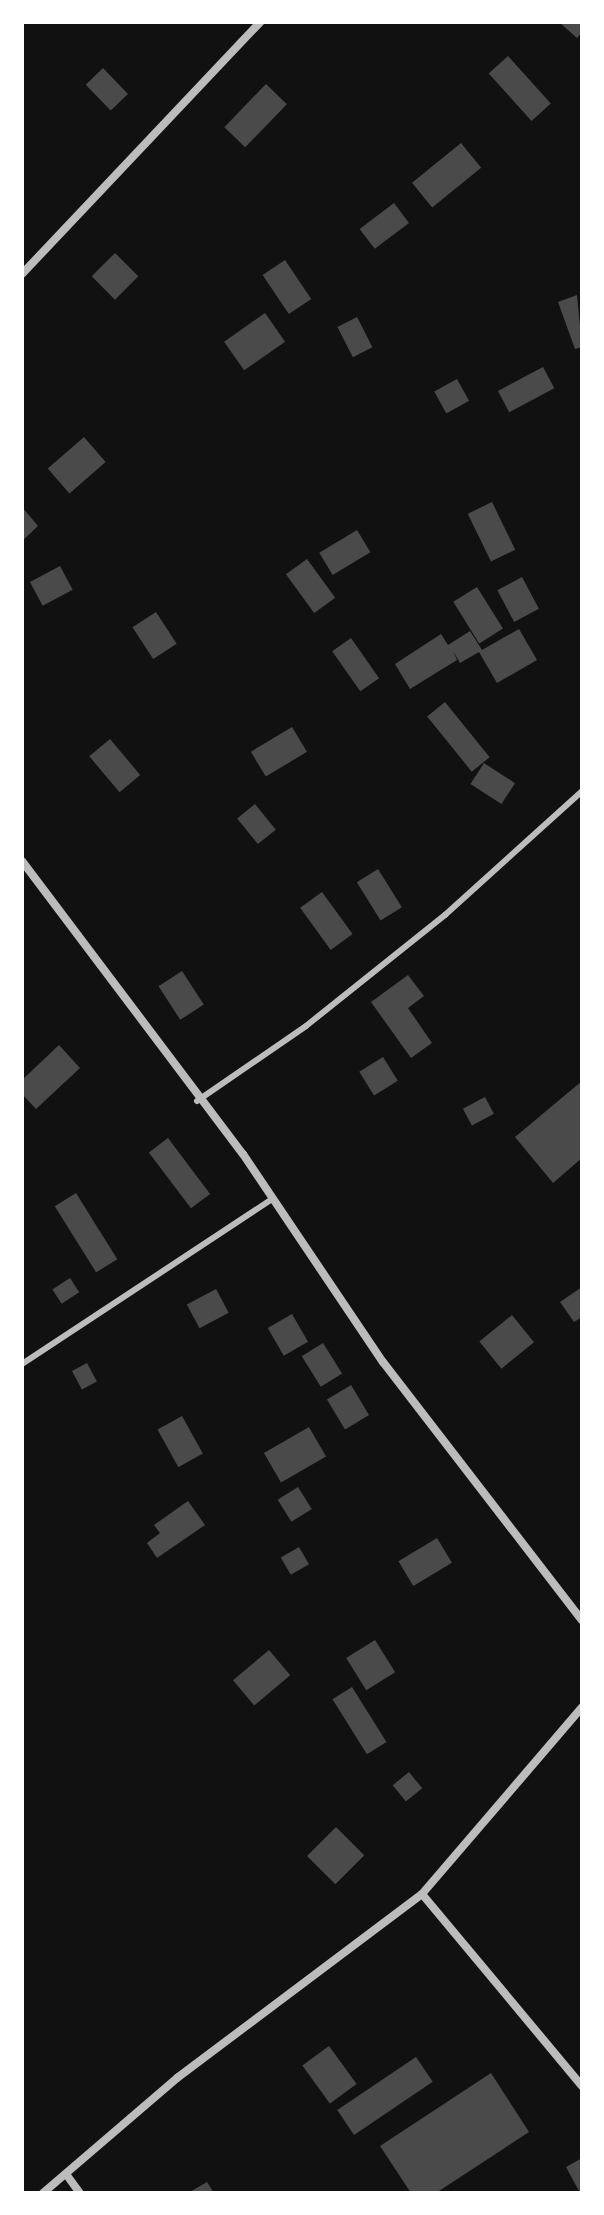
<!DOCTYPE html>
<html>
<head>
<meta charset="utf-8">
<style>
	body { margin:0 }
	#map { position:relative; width:604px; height:2215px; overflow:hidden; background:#111; font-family:Ubuntu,sans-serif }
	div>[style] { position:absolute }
	.building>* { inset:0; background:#4a4a4a; transform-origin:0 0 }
	.service>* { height:6px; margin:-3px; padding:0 3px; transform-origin:3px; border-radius:3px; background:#bcbcbc }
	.minor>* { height:8px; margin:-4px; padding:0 4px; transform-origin:4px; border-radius:4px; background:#bcbcbc }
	span { translate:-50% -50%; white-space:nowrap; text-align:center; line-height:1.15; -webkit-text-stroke:7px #fff; paint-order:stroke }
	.frame { position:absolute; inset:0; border:24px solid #fff; pointer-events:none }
</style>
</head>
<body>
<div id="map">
	<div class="building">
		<div style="clip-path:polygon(559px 22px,582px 22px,582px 32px,577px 38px)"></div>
		<div style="left:508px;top:56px;width:64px;height:26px;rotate:48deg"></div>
		<div style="left:103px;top:68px;width:36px;height:24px;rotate:46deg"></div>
		<div style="left:266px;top:84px;width:29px;height:60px;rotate:44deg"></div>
		<div style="left:461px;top:143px;width:32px;height:63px;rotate:51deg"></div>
		<div style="left:394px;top:203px;width:25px;height:43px;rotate:53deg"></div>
		<div style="left:115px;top:253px;width:33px;height:33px;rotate:45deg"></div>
		<div style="left:285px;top:260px;width:47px;height:27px;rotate:56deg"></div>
		<div style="clip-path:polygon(577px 295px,582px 347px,575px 349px,558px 302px)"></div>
		<div style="left:265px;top:313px;width:35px;height:50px;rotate:55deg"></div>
		<div style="left:357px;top:317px;width:34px;height:22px;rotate:63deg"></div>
		<div style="left:543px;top:367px;width:24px;height:51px;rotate:62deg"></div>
		<div style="left:457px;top:379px;width:25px;height:26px;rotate:61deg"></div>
		<div style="left:84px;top:437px;width:33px;height:48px;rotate:49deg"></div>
		<div style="left:492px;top:502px;width:53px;height:27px;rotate:64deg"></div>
		<div style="clip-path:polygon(22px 507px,38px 526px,22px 541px)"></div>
		<div style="left:357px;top:530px;width:26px;height:44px;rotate:59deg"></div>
		<div style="left:307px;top:559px;width:48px;height:26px;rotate:54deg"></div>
		<div style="left:60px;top:566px;width:27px;height:34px;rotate:62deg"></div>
		<div style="left:522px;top:577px;width:36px;height:28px;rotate:62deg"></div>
		<div style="left:477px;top:587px;width:49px;height:28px;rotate:58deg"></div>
		<div style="left:156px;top:612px;width:38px;height:28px;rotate:57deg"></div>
		<div style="clip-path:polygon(519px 629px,537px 660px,497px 683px,479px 652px,460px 663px,453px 651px,457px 660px,410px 689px,395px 664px,441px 634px,448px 645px,470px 631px,482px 650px)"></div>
		<div style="left:351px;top:638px;width:49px;height:23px;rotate:55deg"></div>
		<div style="left:445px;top:702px;width:71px;height:23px;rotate:51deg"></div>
		<div style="left:292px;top:727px;width:29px;height:48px;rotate:59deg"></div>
		<div style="left:110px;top:739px;width:47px;height:27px;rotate:50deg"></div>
		<div style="left:484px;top:763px;width:37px;height:25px;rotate:33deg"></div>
		<div style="left:255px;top:804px;width:33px;height:23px;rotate:51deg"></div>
		<div style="left:378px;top:869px;width:45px;height:25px;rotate:58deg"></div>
		<div style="left:322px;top:892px;width:52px;height:27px;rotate:54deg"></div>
		<div style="left:182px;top:971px;width:40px;height:28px;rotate:57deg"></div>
		<div style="clip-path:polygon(408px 975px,424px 996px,408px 1008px,432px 1043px,411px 1058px,371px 1002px)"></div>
		<div style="clip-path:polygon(59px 1045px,80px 1068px,36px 1109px,22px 1094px,22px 1080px)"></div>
		<div style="left:383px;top:1057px;width:28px;height:28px;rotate:58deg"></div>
		<div style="clip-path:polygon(582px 1081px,582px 1158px,553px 1183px,515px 1137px)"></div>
		<div style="left:485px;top:1097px;width:19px;height:25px;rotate:62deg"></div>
		<div style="left:168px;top:1138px;width:70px;height:24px;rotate:53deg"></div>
		<div style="left:76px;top:1193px;width:78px;height:25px;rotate:58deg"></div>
		<div style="left:70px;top:1278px;width:17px;height:21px;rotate:57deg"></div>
		<div style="clip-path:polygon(582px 1287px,582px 1317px,574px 1322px,560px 1302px)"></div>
		<div style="left:216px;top:1289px;width:27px;height:33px;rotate:62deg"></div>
		<div style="left:292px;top:1314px;width:32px;height:28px;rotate:60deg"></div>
		<div style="left:512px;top:1315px;width:35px;height:42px;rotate:51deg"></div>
		<div style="left:323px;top:1343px;width:36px;height:25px;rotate:58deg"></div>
		<div style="left:87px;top:1363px;width:21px;height:17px;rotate:62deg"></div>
		<div style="left:351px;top:1385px;width:35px;height:28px;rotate:59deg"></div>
		<div style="left:182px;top:1416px;width:43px;height:28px;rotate:61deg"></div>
		<div style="left:309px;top:1427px;width:34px;height:52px;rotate:60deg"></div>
		<div style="left:298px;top:1487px;width:26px;height:24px;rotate:58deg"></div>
		<div style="clip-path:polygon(188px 1501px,205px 1525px,157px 1558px,147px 1543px,160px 1533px,154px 1525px)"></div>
		<div style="left:437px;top:1538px;width:29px;height:45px;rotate:59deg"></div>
		<div style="left:299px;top:1547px;width:20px;height:21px;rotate:60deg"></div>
		<div style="left:375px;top:1640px;width:38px;height:34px;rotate:58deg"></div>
		<div style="left:269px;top:1650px;width:33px;height:47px;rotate:50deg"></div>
		<div style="left:352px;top:1687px;width:65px;height:23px;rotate:58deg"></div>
		<div style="left:409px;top:1772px;width:21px;height:21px;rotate:51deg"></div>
		<div style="left:336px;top:1827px;width:40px;height:41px;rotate:45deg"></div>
		<div style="left:329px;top:2046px;width:47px;height:33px;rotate:54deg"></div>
		<div style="left:416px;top:2057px;width:30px;height:95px;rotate:56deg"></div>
		<div style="clip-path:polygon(491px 2073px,529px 2132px,436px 2193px,411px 2193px,380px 2146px)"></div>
		<div style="clip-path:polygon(582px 2158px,582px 2189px,579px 2191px,566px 2167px)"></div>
		<div style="clip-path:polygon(207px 2182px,214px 2193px,188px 2193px)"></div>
	</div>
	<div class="service">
		<div style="left:197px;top:1101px;width:132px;rotate:-34.5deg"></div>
		<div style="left:306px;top:1026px;width:178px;rotate:-38.6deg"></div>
		<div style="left:445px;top:915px;width:185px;rotate:-42.1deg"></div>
		<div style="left:22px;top:1364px;width:300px;rotate:-33.4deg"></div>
	</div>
	<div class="minor">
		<div style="left:22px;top:274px;width:347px;rotate:-46.6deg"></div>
		<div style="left:22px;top:861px;width:367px;rotate:53deg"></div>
		<div style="left:243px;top:1154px;width:251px;rotate:56.1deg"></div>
		<div style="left:383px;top:1362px;width:326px;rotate:52.4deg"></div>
		<div style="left:422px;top:1894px;width:250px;rotate:50.2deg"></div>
		<div style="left:66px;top:2174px;width:24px;rotate:54deg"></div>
		<div style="left:43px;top:2193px;width:177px;rotate:-40.6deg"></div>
		<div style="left:177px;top:2078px;width:306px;rotate:-36.9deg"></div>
		<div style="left:422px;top:1894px;width:246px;rotate:-49.4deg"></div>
	</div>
	<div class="frame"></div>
</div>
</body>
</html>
